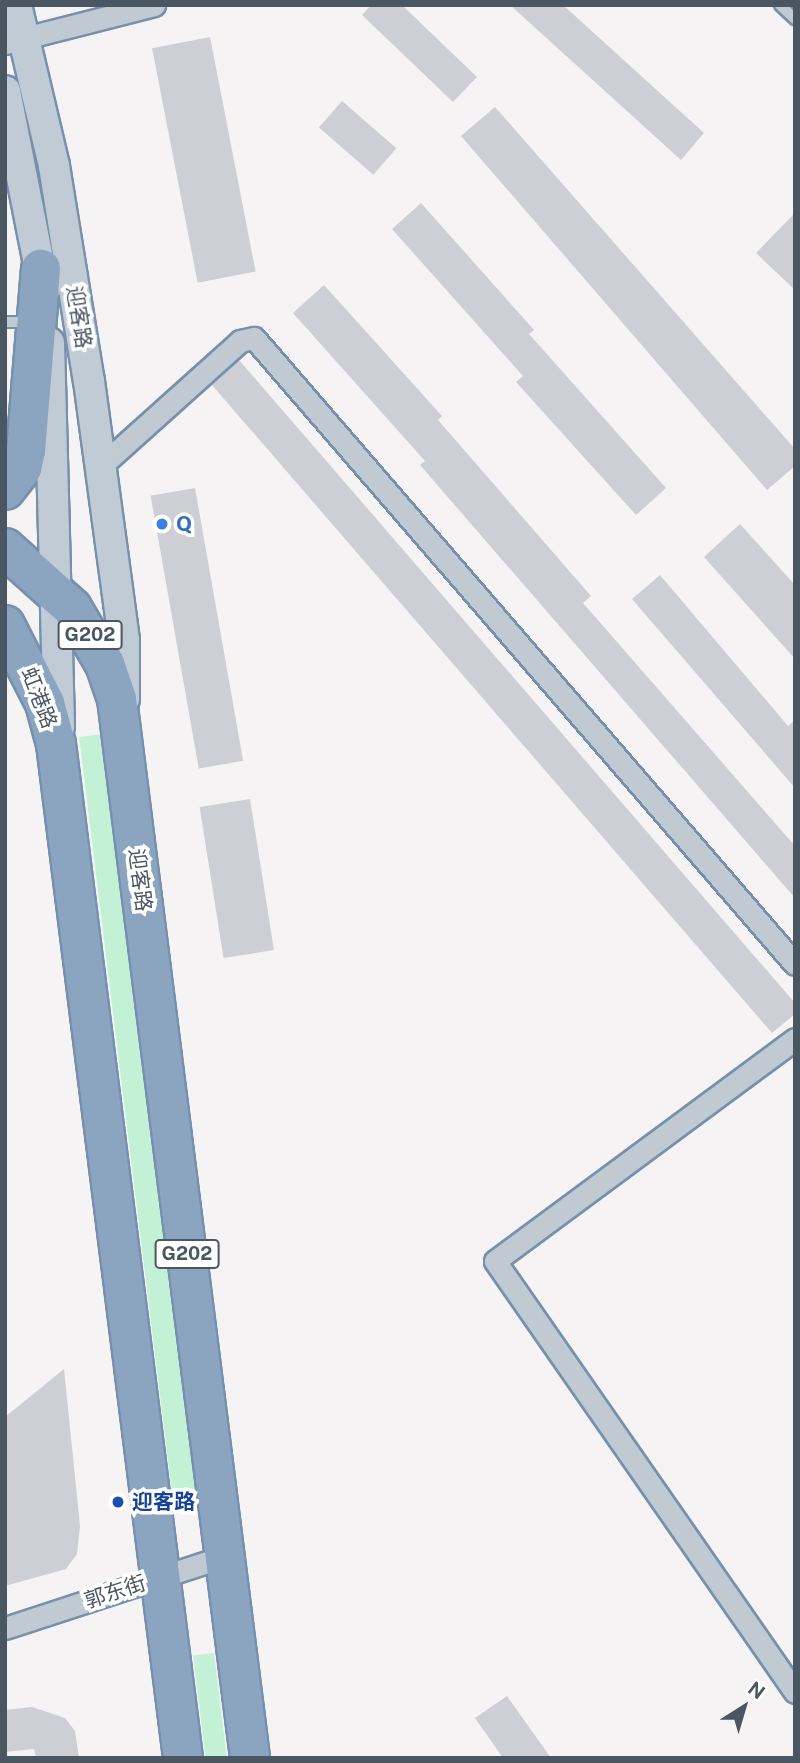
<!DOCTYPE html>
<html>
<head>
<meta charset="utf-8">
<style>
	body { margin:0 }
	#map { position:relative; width:800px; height:1763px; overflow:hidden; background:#f5f3f3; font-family:"Public Sans","Noto Sans SC",sans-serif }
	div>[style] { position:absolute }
	.green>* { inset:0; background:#c3f1d5; transform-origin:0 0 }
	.building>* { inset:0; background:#cdcfd5; transform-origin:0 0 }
	.roads { filter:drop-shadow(2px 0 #7690ad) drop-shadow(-2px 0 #7690ad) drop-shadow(0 2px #7690ad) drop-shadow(0 -2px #7690ad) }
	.lane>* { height:10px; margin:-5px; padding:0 5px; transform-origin:5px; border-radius:5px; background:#c1cad2 }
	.street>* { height:21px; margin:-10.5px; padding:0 10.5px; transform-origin:10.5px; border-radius:10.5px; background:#c1cad2 }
	.secondary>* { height:30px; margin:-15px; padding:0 15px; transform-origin:15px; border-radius:15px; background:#c1cbd6 }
	.highway>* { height:38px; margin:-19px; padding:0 19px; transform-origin:19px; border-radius:19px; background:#8ba5c1 }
	.dots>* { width:19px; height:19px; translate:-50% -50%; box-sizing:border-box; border:4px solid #fff; border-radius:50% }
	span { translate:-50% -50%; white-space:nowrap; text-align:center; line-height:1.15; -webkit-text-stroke:7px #fff; paint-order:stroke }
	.shield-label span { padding:2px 5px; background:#fff; border:2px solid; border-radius:5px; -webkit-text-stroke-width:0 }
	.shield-label { font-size:19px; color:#4a5661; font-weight:700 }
	.street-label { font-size:21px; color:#4a5661 }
	.shop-label { font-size:21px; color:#366cbe; font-weight:700 }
	.left { translate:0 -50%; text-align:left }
	.transit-label { font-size:21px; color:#164399; font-weight:700 }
	.frame { position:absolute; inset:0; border:7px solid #4a5661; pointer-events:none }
	.north { position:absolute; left:709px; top:1672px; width:70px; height:70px; -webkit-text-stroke:5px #fff; paint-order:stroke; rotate:37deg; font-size:19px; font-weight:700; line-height:28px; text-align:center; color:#4a5661 }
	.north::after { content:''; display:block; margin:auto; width:24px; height:32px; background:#4a5661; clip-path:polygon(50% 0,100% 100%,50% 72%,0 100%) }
</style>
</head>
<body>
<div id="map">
	<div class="green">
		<div style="left:103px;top:734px;width:777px;height:24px;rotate:83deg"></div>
		<div style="left:214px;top:1653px;width:106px;height:21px;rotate:83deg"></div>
	</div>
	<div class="building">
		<div style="clip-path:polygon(371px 5px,402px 5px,477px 77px,453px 102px,362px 15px)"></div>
		<div style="clip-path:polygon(510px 5px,563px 5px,704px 133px,681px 160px)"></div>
		<div style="left:210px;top:37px;width:239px;height:59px;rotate:79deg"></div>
		<div style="left:342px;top:101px;width:72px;height:35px;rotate:41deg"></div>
		<div style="clip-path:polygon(495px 107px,795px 449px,795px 466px,767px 490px,461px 136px)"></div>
		<div style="clip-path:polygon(421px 203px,534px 330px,529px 334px,666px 488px,636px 515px,516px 382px,523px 376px,392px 229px)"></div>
		<div style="clip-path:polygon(795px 213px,795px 290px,756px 253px)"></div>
		<div style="clip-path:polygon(324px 285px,442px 416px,438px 420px,591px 596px,583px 603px,795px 846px,795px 898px,420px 465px,425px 461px,293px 313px)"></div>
		<div style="clip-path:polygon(239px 360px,795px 1003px,795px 1014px,772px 1033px,212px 385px)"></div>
		<div style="left:195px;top:488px;width:277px;height:45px;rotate:80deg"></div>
		<div style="clip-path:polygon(740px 524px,795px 585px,795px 659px,704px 557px)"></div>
		<div style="clip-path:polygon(660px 575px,788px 726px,795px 720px,795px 788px,632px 599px)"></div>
		<div style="left:250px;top:799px;width:153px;height:51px;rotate:81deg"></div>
		<div style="clip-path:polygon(64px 1369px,80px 1526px,77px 1554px,66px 1569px,5px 1586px,5px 1417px)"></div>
		<div style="clip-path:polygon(507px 1696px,551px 1758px,503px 1758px,475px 1718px)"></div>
		<div style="clip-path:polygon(32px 1707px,65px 1718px,75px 1731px,79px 1758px,36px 1758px,34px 1749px,5px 1752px,5px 1710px)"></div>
	</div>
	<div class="roads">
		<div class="lane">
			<div style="left:780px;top:5px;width:21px;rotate:43deg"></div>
			<div style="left:5px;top:322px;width:25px"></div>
		</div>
		<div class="street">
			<div style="left:5px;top:43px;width:154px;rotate:-14.3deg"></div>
			<div style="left:102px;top:465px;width:186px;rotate:-41.9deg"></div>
			<div style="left:240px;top:341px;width:14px;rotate:-12deg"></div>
			<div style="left:254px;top:338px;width:827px;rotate:49.17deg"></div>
			<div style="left:795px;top:1039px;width:373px;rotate:143.5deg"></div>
			<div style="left:495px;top:1261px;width:525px;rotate:55.16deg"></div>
			<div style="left:5px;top:1628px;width:231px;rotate:-18.1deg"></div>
		</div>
		<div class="secondary">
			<div style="left:16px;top:5px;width:165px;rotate:76.7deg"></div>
			<div style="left:54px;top:166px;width:218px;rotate:80.8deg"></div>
			<div style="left:89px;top:381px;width:261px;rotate:82.3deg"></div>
			<div style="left:124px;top:640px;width:59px;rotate:90deg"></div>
			<div style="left:5px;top:91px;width:203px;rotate:78.9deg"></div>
			<div style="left:49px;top:343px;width:384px;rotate:88.5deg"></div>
		</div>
		<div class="highway">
			<div style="left:5px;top:490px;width:28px;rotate:-52deg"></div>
			<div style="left:22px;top:468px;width:17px;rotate:-77deg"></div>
			<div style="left:26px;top:451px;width:183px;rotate:-85.3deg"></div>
			<div style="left:5px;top:548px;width:90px;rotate:41.8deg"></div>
			<div style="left:72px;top:608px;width:65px;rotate:59.5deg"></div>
			<div style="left:105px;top:664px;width:37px;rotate:71deg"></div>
			<div style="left:117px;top:699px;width:1067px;rotate:82.84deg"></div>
			<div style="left:5px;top:625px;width:88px;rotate:62.9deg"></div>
			<div style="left:45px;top:703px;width:42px;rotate:75deg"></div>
			<div style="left:56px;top:744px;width:1022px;rotate:82.86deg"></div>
		</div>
	</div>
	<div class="dots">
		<div style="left:162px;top:524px;background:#3f7fe0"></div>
		<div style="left:118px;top:1502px;background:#1a4fb4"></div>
	</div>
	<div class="shield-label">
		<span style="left:90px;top:635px">G202</span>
		<span style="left:187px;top:1254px">G202</span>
	</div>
	<div class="street-label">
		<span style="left:79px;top:317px;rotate:81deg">迎客路</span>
		<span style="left:39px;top:698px;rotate:69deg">虹港路</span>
		<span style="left:140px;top:880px;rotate:83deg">迎客路</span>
		<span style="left:115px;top:1592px;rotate:-18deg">郭东街</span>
	</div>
	<div class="shop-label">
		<span class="left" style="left:176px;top:524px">Q</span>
	</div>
	<div class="transit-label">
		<span class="left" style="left:132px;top:1502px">迎客路</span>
	</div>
	<div class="frame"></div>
	<div class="north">N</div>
</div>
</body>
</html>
